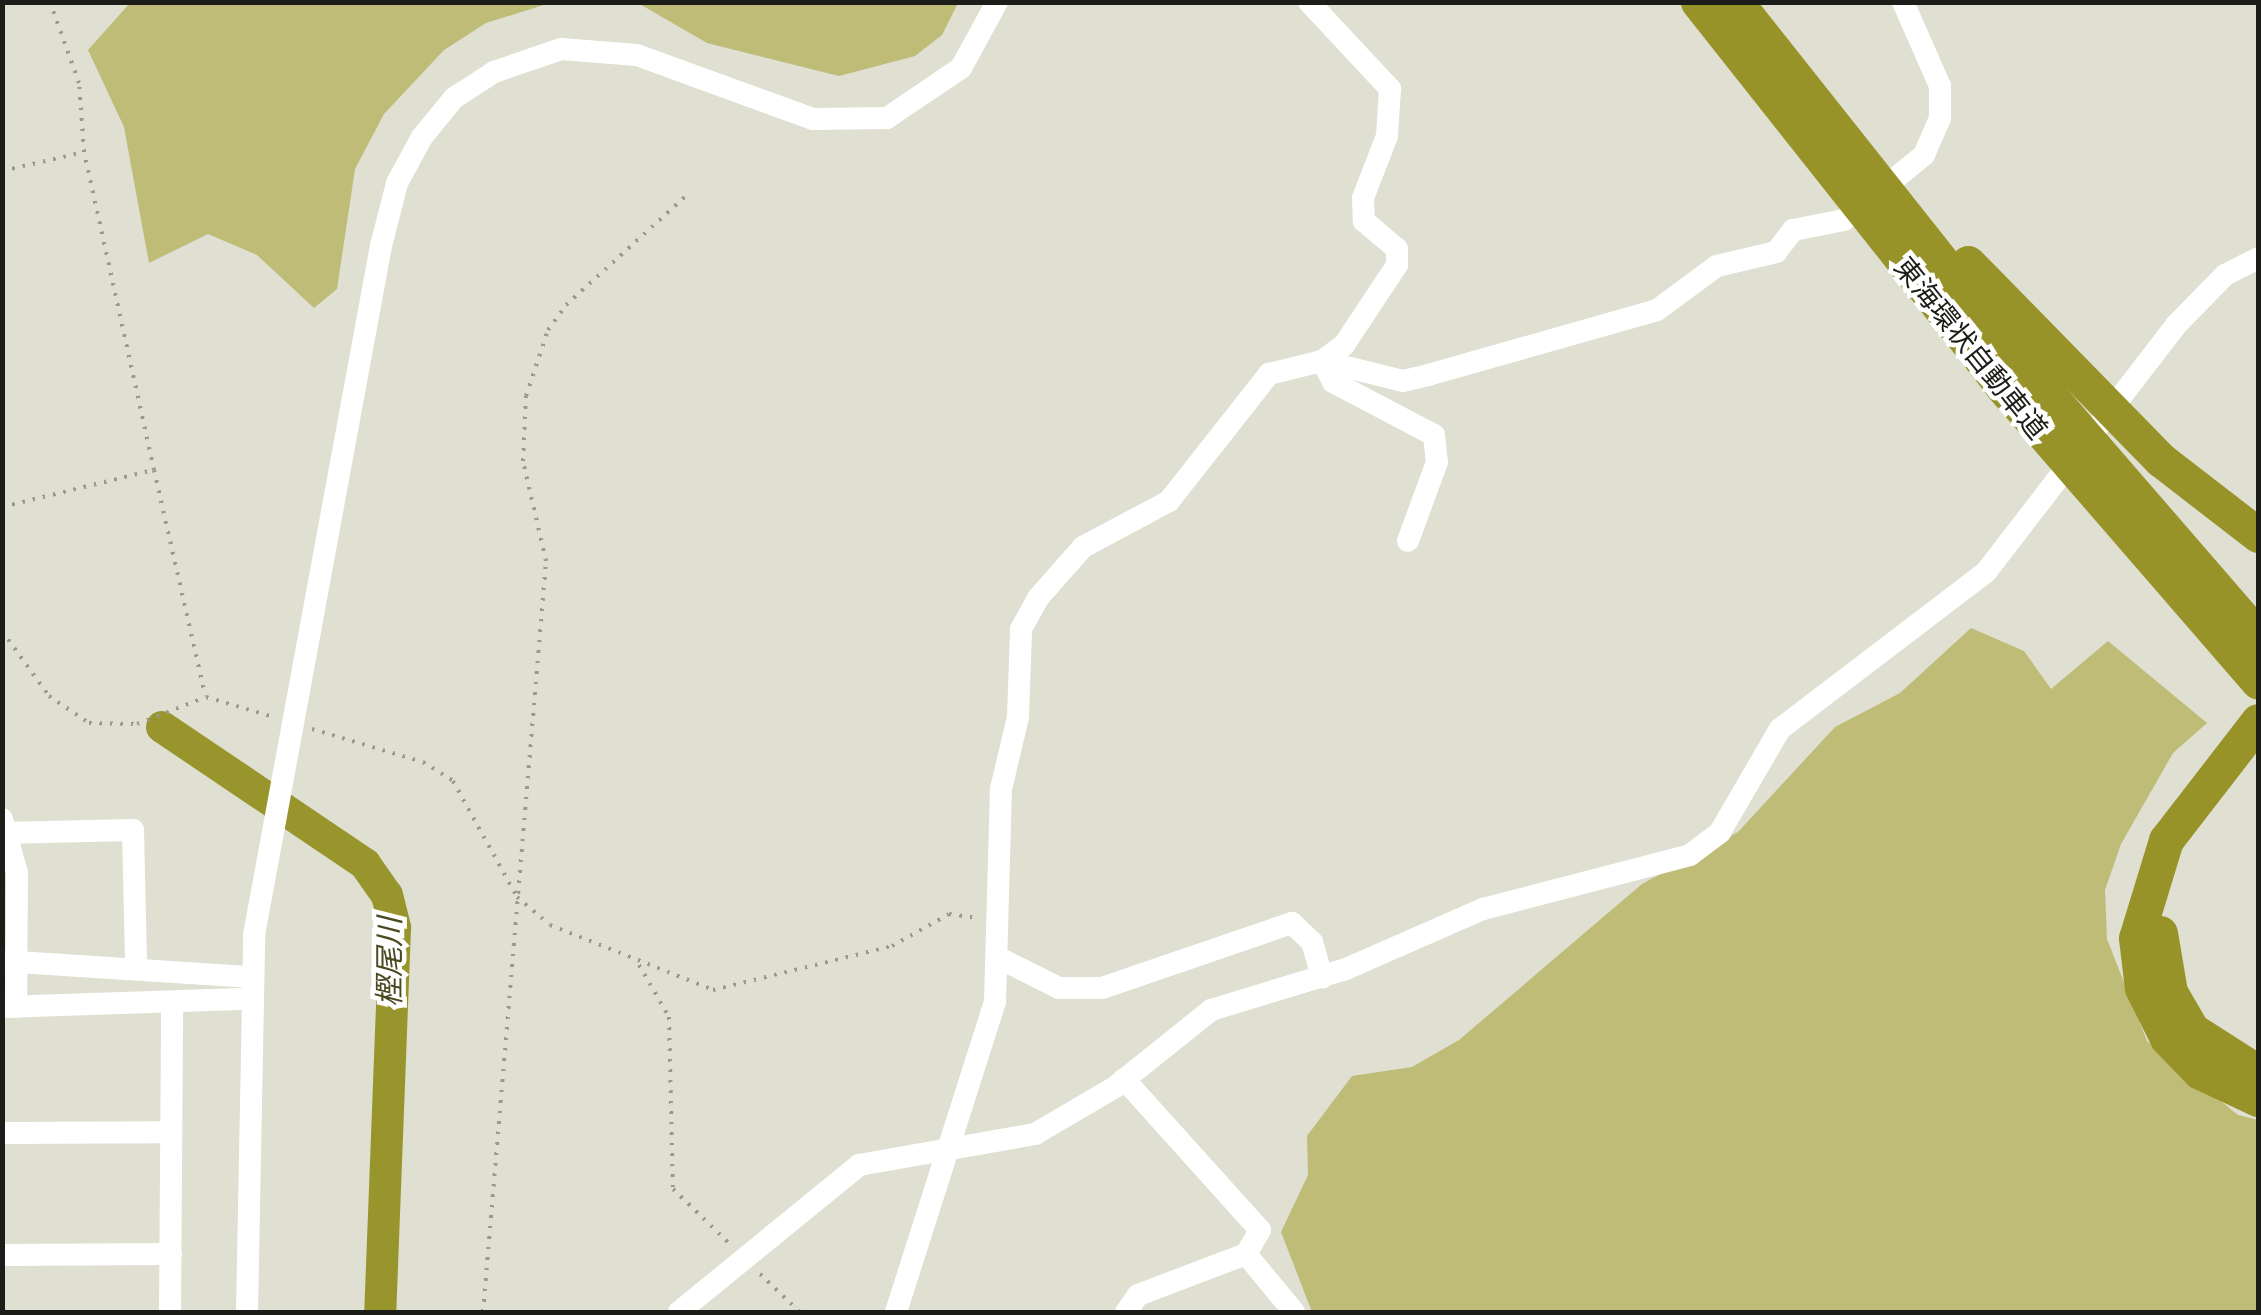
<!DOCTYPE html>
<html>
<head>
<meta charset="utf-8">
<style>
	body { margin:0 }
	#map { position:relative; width:2261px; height:1315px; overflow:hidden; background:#dfdfd2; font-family:"Archivo Narrow","Noto Sans JP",sans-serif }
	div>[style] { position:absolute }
	.green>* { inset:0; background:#bebc76 }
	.river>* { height:32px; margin:-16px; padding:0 16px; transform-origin:16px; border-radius:16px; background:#99952d }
	.path>* { height:4px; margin-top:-2px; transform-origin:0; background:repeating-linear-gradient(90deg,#99998f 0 2.5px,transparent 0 10.5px) }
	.minor>* { height:22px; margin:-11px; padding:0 11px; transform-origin:11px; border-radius:11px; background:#fff }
	.highway>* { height:35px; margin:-17.5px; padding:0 17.5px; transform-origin:17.5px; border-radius:17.5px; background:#979329 }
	span { translate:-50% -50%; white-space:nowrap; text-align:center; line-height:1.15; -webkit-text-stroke:9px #fff; paint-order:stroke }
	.street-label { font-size:28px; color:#1c1c18 }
	.water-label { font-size:30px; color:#4b4920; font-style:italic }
	.frame { position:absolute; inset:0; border:5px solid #1c1c18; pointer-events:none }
</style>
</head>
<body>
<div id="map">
	<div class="green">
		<div style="clip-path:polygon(130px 3px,130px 2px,550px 3px,486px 23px,444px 50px,384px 114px,355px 169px,337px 289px,314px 308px,257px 255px,208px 234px,149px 263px,124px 127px,88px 50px)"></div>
		<div style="clip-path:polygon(638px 3px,958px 3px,942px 35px,915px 56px,839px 76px,707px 43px)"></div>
		<div style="clip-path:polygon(1971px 628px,2024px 651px,2051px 689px,2108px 641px,2207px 723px,2173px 753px,2121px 844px,2105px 890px,2107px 939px,2147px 1041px,2238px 1115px,2258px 1120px,2258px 1312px,1312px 1312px,1281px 1232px,1308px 1175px,1307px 1136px,1352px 1076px,1412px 1067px,1459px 1040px,1642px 884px,1738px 832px,1835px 727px,1900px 693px)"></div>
	</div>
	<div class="river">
		<div style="left:162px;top:727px;width:245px;rotate:34deg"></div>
		<div style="left:365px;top:864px;width:38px;rotate:55deg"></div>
		<div style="left:387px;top:895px;width:34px;rotate:76deg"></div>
		<div style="left:395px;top:928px;width:384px;rotate:92.2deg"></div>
	</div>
	<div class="path">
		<div style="left:2px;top:171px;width:84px;rotate:-13deg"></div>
		<div style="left:154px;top:470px;width:231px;rotate:77.2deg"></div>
		<div style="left:2px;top:507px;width:156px;rotate:-13.7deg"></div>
		<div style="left:154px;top:470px;width:326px;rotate:-102.4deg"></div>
		<div style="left:84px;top:152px;width:69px;rotate:-94.1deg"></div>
		<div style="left:79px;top:83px;width:86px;rotate:-109.7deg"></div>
		<div style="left:2px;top:631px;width:80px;rotate:54.1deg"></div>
		<div style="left:49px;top:696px;width:48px;rotate:34deg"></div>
		<div style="left:89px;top:723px;width:48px;rotate:1.2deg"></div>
		<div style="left:137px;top:724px;width:74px;rotate:-21.4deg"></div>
		<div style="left:206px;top:697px;width:71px;rotate:16.4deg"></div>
		<div style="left:312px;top:729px;width:116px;rotate:16.6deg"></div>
		<div style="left:423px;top:762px;width:36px;rotate:32deg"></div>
		<div style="left:453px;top:781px;width:132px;rotate:61.1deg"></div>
		<div style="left:517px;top:897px;width:43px;rotate:40.3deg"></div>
		<div style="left:550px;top:925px;width:175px;rotate:21.7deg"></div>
		<div style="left:713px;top:990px;width:184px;rotate:-13.8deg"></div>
		<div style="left:892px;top:946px;width:65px;rotate:-29.3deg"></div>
		<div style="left:949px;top:914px;width:27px;rotate:8deg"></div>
		<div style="left:639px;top:965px;width:60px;rotate:60deg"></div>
		<div style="left:669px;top:1017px;width:172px;rotate:88.7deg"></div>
		<div style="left:673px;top:1189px;width:82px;rotate:44deg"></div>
		<div style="left:760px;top:1274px;width:55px;rotate:43.5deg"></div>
		<div style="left:483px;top:1312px;width:754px;rotate:-85.2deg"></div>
		<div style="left:546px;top:561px;width:103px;rotate:-103deg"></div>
		<div style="left:523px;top:461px;width:65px;rotate:-87.4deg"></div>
		<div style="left:526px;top:396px;width:70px;rotate:-71.6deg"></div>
		<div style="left:548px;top:330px;width:31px;rotate:-54deg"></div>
		<div style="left:566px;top:305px;width:168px;rotate:-42.3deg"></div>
	</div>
	<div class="minor">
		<div style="left:1309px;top:2px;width:119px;rotate:47deg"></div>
		<div style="left:1390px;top:89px;width:47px;rotate:93.7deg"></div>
		<div style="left:1387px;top:136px;width:66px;rotate:111.2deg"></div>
		<div style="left:1363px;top:198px;width:23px;rotate:88deg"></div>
		<div style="left:1364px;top:221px;width:43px;rotate:40.3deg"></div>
		<div style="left:1397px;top:249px;width:16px;rotate:90deg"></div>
		<div style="left:1397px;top:265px;width:96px;rotate:123.5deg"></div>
		<div style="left:1344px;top:345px;width:27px;rotate:144deg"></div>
		<div style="left:1322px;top:361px;width:24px;rotate:62deg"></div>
		<div style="left:1333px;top:382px;width:114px;rotate:27.7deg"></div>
		<div style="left:1434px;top:435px;width:27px;rotate:84deg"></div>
		<div style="left:1437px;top:462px;width:84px;rotate:110.2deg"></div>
		<div style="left:2px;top:819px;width:56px;rotate:74.5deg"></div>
		<div style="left:17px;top:873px;width:134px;rotate:90.4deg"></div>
		<div style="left:2px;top:833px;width:131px;rotate:-1.3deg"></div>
		<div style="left:133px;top:830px;width:132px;rotate:88.7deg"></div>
		<div style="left:997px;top:957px;width:69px;rotate:26.6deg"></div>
		<div style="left:1059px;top:988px;width:43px"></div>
		<div style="left:1102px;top:988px;width:201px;rotate:-18.9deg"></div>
		<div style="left:1292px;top:923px;width:28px;rotate:44deg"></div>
		<div style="left:1312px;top:942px;width:37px;rotate:74deg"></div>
		<div style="left:2px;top:961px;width:250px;rotate:3.7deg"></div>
		<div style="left:2px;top:1007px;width:246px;rotate:-1.9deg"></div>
		<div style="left:1124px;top:1079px;width:203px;rotate:48deg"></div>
		<div style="left:1260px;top:1230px;width:28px;rotate:120deg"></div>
		<div style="left:1246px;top:1254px;width:116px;rotate:159.2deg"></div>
		<div style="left:1138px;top:1295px;width:21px;rotate:125deg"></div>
		<div style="left:2px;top:1133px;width:167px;rotate:-0.3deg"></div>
		<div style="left:1246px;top:1254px;width:75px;rotate:50.4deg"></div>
		<div style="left:2px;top:1255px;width:169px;rotate:-0.3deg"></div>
		<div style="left:170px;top:1312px;width:306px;rotate:-89.6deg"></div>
		<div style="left:247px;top:1312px;width:377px;rotate:-88.9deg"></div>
		<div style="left:254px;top:935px;width:701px;rotate:-79.56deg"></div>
		<div style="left:381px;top:246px;width:65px;rotate:-75.7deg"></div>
		<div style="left:397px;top:183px;width:52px;rotate:-61.5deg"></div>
		<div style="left:422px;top:137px;width:50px;rotate:-50.6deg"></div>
		<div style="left:454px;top:98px;width:48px;rotate:-33deg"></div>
		<div style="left:494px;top:72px;width:71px;rotate:-18.9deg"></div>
		<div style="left:561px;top:49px;width:76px;rotate:4.5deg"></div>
		<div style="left:637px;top:55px;width:187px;rotate:20deg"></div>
		<div style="left:813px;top:119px;width:74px;rotate:-0.8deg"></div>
		<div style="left:887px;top:118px;width:89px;rotate:-34deg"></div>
		<div style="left:961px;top:68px;width:75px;rotate:-61.4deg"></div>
		<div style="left:679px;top:1312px;width:232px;rotate:-39.2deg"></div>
		<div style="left:859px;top:1165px;width:179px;rotate:-10deg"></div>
		<div style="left:1035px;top:1134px;width:93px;rotate:-30.4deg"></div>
		<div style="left:1115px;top:1087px;width:123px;rotate:-38.7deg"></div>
		<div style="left:1211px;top:1010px;width:141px;rotate:-16.9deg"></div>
		<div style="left:1346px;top:969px;width:150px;rotate:-23.7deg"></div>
		<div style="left:1483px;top:909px;width:214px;rotate:-14.6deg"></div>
		<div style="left:1690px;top:855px;width:38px;rotate:-37deg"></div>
		<div style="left:1720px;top:832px;width:119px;rotate:-59.8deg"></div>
		<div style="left:1780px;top:729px;width:259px;rotate:-37.3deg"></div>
		<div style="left:1986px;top:572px;width:312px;rotate:-52.4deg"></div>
		<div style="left:2176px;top:325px;width:70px;rotate:-45.6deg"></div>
		<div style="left:2225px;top:275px;width:37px;rotate:-27deg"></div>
		<div style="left:896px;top:1312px;width:325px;rotate:-72.3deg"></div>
		<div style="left:995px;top:1002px;width:213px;rotate:-88.4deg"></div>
		<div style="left:1001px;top:789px;width:74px;rotate:-76.7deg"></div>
		<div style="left:1018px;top:717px;width:88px;rotate:-88deg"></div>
		<div style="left:1021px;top:629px;width:35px;rotate:-61deg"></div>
		<div style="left:1038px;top:598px;width:68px;rotate:-48.6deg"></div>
		<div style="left:1083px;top:547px;width:98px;rotate:-28.1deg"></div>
		<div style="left:1169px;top:501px;width:162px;rotate:-51.8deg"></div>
		<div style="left:1269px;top:374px;width:55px;rotate:-13.8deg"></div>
		<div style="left:1322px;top:361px;width:83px;rotate:13.9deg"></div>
		<div style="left:1403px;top:381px;width:26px;rotate:-13deg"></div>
		<div style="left:1428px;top:375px;width:238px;rotate:-15.8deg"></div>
		<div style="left:1657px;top:310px;width:74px;rotate:-36.3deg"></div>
		<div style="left:1717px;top:266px;width:61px;rotate:-13.3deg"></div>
		<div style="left:1776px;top:252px;width:28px;rotate:-52deg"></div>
		<div style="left:1793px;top:230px;width:52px;rotate:-11.1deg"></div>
		<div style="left:1844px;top:220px;width:103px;rotate:-39.1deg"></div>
		<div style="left:1924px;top:155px;width:40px;rotate:-66.6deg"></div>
		<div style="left:1940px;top:118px;width:32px;rotate:-90deg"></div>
		<div style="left:1940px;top:86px;width:92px;rotate:-113.8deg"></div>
	</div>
	<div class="highway">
		<div style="left:1698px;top:2px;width:490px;rotate:51.6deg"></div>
		<div style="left:2002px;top:386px;width:391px;rotate:49.1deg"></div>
		<div style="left:1736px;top:2px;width:466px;rotate:51.6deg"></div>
		<div style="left:2025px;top:367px;width:356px;rotate:49.1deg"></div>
		<div style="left:1968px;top:263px;width:276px;rotate:45.6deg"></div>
		<div style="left:2161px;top:460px;width:123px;rotate:37.7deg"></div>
		<div style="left:2258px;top:721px;width:150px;rotate:127.7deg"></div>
		<div style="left:2166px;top:840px;width:102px;rotate:107deg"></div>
		<div style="left:2136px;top:938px;width:50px;rotate:83.2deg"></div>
		<div style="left:2142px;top:988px;width:56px;rotate:63.4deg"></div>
		<div style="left:2167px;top:1038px;width:47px;rotate:45.9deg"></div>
		<div style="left:2200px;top:1072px;width:64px;rotate:25deg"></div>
		<div style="left:2160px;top:933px;width:60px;rotate:80.4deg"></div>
		<div style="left:2170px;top:992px;width:44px;rotate:59.9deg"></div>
		<div style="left:2192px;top:1030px;width:78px;rotate:32.5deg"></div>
	</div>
	<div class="street-label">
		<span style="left:1971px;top:348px;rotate:51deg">東海環状自動車道</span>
	</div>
	<div class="water-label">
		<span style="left:389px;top:962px;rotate:-90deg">樫尾川</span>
	</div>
	<div class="frame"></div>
</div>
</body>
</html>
